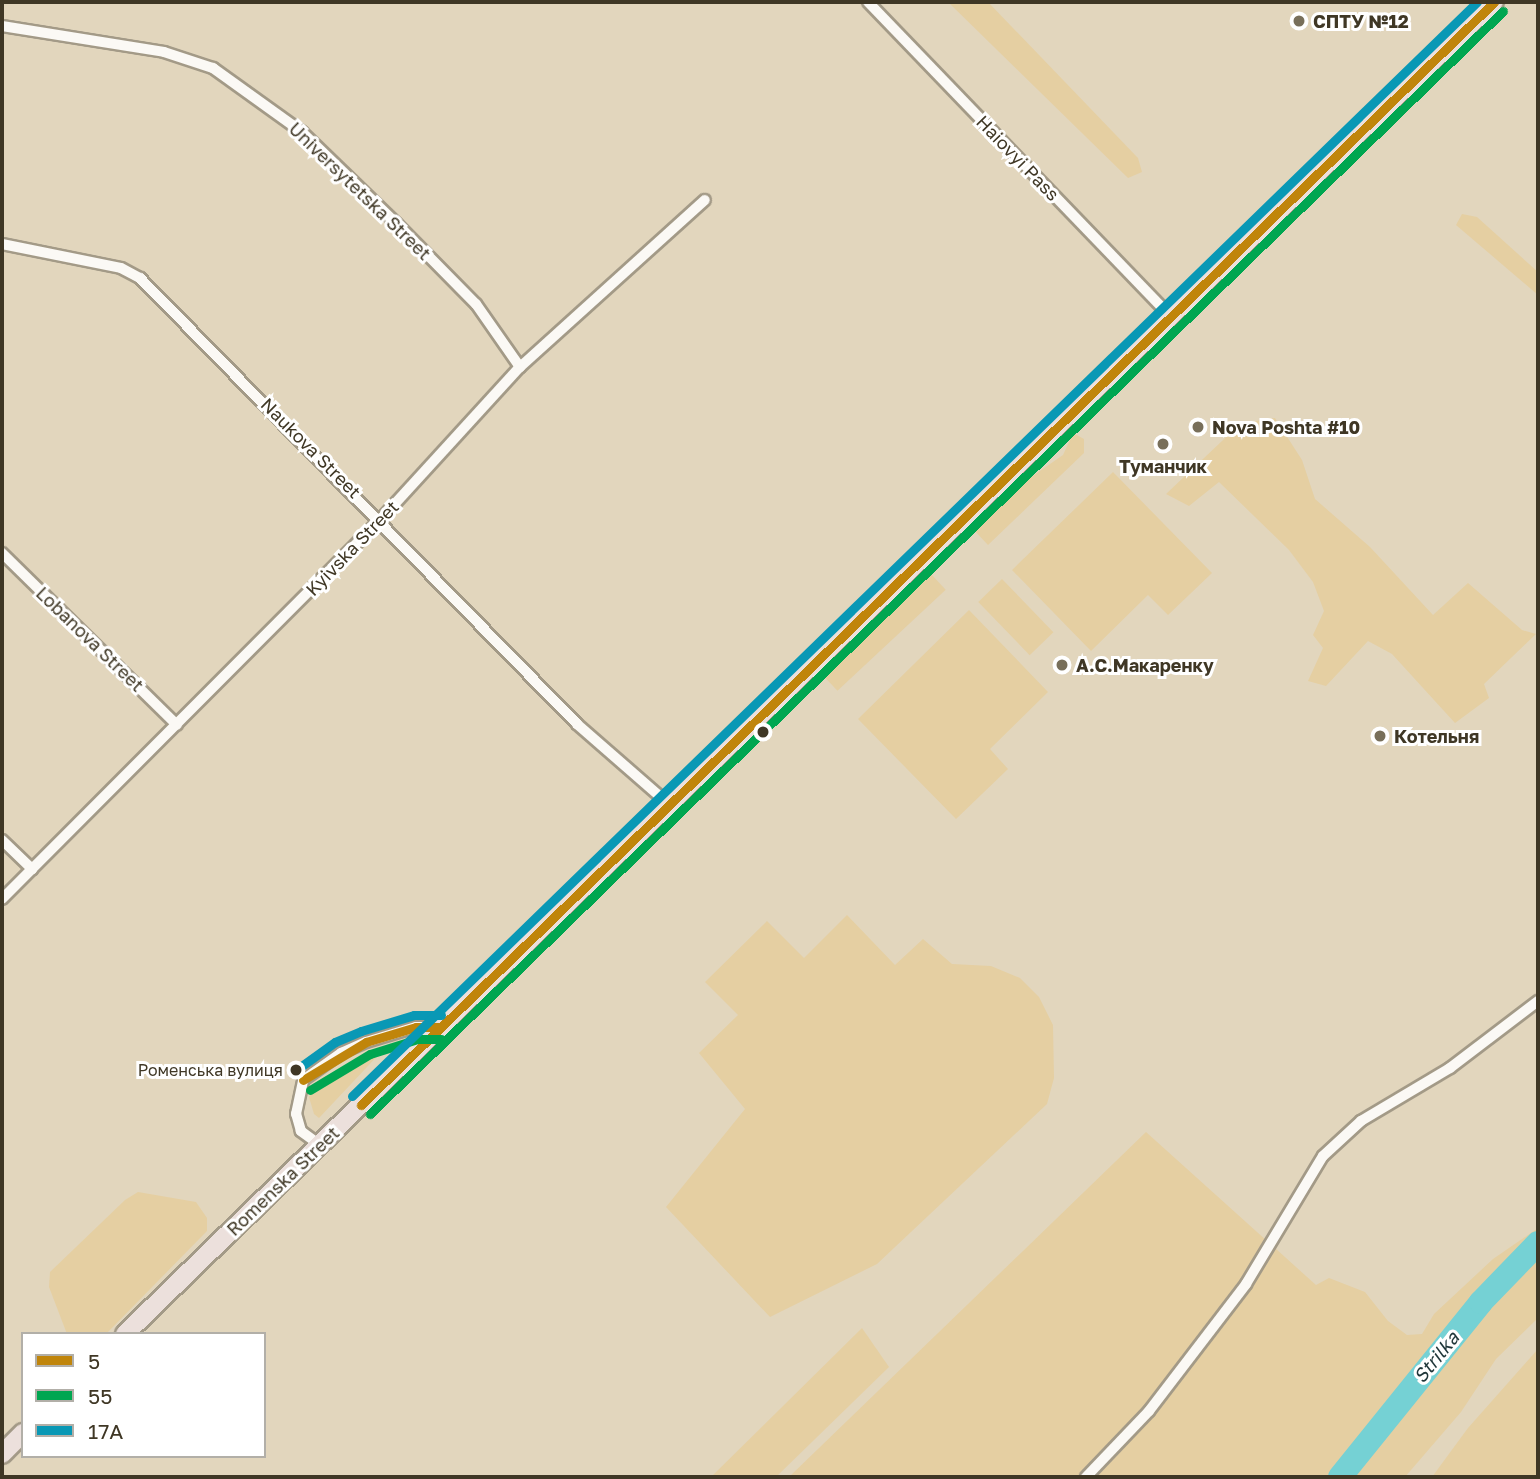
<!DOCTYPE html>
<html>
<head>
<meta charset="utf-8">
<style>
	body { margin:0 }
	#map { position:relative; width:1540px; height:1479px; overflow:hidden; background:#e2d6bd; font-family:"Golos Text",sans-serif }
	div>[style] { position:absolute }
	.green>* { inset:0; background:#e5cfa2; transform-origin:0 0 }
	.river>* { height:24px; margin:-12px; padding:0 12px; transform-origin:12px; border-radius:12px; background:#75d1d4 }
	.roads { filter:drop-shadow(2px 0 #a39a87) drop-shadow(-2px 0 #a39a87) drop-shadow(0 2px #a39a87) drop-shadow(0 -2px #a39a87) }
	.minor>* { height:10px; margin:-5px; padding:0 5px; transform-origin:5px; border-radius:5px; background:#fbf9f5 }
	.primary>* { height:18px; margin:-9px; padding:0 9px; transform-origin:9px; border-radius:9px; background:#ece0dc }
	.bus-1>* { height:9px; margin:-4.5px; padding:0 4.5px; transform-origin:4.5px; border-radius:4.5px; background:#c0850b }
	.bus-2>* { height:9px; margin:-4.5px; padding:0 4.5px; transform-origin:4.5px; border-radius:4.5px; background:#00a651 }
	.bus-3>* { height:9px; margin:-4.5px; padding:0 4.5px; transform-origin:4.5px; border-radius:4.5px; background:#0998b5 }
	.dots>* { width:19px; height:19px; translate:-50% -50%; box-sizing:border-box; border:4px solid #fff; border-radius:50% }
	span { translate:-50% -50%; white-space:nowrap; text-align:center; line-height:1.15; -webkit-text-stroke:6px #fff; paint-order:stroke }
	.bus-label { font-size:16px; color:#3f3725 }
	.right { translate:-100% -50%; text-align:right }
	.poi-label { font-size:18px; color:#3f3725; font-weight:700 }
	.left { translate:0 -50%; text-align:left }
	.street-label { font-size:18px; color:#3f3725 }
	.water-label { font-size:19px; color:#1f3639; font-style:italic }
	.frame { position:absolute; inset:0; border:4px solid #3f3725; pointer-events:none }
	.legend { position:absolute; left:21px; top:1332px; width:245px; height:126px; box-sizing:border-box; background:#fff; border:2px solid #b2afa8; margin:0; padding:9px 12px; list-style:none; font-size:21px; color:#3f3725 }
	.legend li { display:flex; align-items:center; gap:14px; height:35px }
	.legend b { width:35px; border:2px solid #b2afa8 }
</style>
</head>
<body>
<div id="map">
	<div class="green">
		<div style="clip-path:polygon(948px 2px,988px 2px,1138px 158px,1142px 172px,1128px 178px)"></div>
		<div style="clip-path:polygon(1462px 214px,1477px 217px,1538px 272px,1538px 295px,1456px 225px)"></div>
		<div style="clip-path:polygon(1275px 418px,1302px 460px,1315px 499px,1370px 547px,1433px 615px,1468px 583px,1522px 630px,1536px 634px,1484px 684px,1489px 698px,1455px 723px,1392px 654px,1368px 641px,1326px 686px,1308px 681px,1323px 648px,1313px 635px,1324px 611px,1313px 582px,1289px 550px,1219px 482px,1189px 506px,1166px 494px,1241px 423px)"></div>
		<div style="clip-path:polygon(1073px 433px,1084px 439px,1084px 453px,988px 545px,973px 529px,1011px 491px,1063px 455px)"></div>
		<div style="clip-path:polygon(1113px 472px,1212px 573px,1168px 615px,1148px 595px,1091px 651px,1012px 570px)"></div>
		<div style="left:930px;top:573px;width:23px;height:148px;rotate:47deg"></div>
		<div style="left:1002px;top:579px;width:74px;height:33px;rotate:46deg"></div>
		<div style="clip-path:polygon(969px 610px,1048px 692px,990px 749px,1008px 769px,956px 819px,858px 719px)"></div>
		<div style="clip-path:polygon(847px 915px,895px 965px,923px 939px,952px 964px,991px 966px,1020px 978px,1039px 997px,1053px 1025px,1054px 1078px,1047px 1104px,877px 1264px,770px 1317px,666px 1207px,745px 1109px,699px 1053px,738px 1015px,705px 982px,767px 921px,804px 958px)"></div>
		<div style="clip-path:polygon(383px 1050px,319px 1118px,314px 1114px,309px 1097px,322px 1078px)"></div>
		<div style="clip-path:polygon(1146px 1132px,1316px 1285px,1329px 1278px,1365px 1292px,1388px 1321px,1407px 1335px,1422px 1334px,1434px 1314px,1493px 1259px,1538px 1228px,1538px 1318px,1496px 1359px,1461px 1412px,1405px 1477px,789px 1477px)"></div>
		<div style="clip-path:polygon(138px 1192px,196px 1202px,207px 1218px,207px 1231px,106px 1334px,67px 1334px,49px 1287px,50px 1272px,125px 1200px)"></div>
		<div style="clip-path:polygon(862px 1328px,889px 1367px,776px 1477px,711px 1477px)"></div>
		<div style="clip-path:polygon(1538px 1349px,1538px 1477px,1432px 1477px,1468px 1428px)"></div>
	</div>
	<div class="river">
		<div style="left:1340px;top:1477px;width:225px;rotate:-51.1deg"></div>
		<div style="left:1481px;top:1302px;width:82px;rotate:-46deg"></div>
	</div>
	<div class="roads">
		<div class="minor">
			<div style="left:868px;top:2px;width:434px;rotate:46.1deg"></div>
			<div style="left:2px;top:26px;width:164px;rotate:9.1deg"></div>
			<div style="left:164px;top:52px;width:52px;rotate:18.1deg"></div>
			<div style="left:213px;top:68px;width:110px;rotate:35.7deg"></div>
			<div style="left:302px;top:132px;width:131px;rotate:44.1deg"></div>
			<div style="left:396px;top:223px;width:114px;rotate:45.4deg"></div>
			<div style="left:476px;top:304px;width:77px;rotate:55.1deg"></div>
			<div style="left:2px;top:244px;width:121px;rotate:11.4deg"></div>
			<div style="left:121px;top:268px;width:21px;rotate:28deg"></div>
			<div style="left:140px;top:278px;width:624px;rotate:45.58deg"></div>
			<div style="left:577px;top:724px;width:125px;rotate:41.1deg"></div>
			<div style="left:2px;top:553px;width:245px;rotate:44.5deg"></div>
			<div style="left:2px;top:840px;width:42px;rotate:44deg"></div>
			<div style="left:2px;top:899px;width:537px;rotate:-45.08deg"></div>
			<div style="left:381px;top:519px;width:206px;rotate:-47.6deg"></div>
			<div style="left:520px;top:367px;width:249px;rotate:-42.1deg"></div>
			<div style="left:320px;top:1145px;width:24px;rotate:-144deg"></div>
			<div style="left:301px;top:1131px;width:18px;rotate:-106deg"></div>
			<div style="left:296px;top:1114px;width:35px;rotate:-78deg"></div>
			<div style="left:303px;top:1080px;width:47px;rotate:-35.4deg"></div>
			<div style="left:341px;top:1053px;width:27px;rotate:-24deg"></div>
			<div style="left:366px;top:1042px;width:52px;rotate:-16.7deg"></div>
			<div style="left:416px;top:1027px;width:25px"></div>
			<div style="left:1086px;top:1477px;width:91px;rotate:-46.3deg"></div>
			<div style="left:1149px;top:1411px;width:160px;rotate:-52.6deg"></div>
			<div style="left:1246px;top:1284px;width:149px;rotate:-59deg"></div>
			<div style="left:1323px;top:1156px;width:52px;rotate:-42.6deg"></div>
			<div style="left:1361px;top:1121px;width:104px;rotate:-30.8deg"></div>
			<div style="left:1450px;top:1068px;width:111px;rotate:-37.3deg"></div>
		</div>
		<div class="primary">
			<div style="left:125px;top:1334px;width:1910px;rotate:-44.22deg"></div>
			<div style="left:2px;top:1454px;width:30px;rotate:-45deg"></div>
		</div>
	</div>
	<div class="bus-1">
		<div style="left:303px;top:1080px;width:74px;rotate:-31.1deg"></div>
		<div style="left:366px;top:1042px;width:52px;rotate:-16.7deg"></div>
		<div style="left:416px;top:1027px;width:25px"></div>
		<div style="left:361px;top:1105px;width:1581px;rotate:-44.23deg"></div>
	</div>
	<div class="bus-2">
		<div style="left:310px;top:1090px;width:70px;rotate:-31deg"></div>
		<div style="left:370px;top:1054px;width:50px;rotate:-17.4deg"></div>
		<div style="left:418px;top:1039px;width:23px"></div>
		<div style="left:370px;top:1114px;width:1581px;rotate:-44.23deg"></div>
	</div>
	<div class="bus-3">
		<div style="left:296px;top:1070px;width:48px;rotate:-35.7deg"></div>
		<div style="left:335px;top:1042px;width:28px;rotate:-23deg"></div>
		<div style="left:361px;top:1031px;width:55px;rotate:-16.8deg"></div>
		<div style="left:414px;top:1015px;width:27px"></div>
		<div style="left:352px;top:1096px;width:1569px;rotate:-44.2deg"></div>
	</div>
	<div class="dots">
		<div style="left:1299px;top:21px;background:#786f5a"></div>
		<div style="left:1198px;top:427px;background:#786f5a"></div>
		<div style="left:1163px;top:444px;background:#786f5a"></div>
		<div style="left:1062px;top:665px;background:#786f5a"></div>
		<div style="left:763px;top:732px;background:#3f3725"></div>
		<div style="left:1380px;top:736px;background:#786f5a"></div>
		<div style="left:296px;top:1070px;background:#3f3725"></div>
	</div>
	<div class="bus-label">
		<span class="right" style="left:283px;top:1070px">Роменська вулиця</span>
	</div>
	<div class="poi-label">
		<span class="left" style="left:1313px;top:21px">СПТУ №12</span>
		<span class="left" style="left:1212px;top:427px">Nova Poshta #10</span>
		<span style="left:1163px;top:466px">Туманчик</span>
		<span class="left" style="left:1076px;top:665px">А.С.Макаренку</span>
		<span class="left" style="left:1394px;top:736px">Котельня</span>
	</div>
	<div class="street-label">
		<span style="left:1018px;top:158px;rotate:46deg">Haiovyi Pass</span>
		<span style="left:360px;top:191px;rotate:44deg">Universytetska Street</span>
		<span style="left:311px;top:448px;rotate:45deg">Naukova Street</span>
		<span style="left:352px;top:548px;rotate:-46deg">Kyivska Street</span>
		<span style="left:90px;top:639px;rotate:44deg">Lobanova Street</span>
		<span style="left:283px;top:1181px;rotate:-44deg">Romenska Street</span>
	</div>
	<div class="water-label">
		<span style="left:1436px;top:1357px;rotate:-51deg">Strilka</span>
	</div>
	<div class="frame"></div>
	<ul class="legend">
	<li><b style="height:9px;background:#c0850b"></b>5</li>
	<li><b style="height:9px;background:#00a651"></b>55</li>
	<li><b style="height:9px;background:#0998b5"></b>17А</li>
	</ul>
</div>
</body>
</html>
